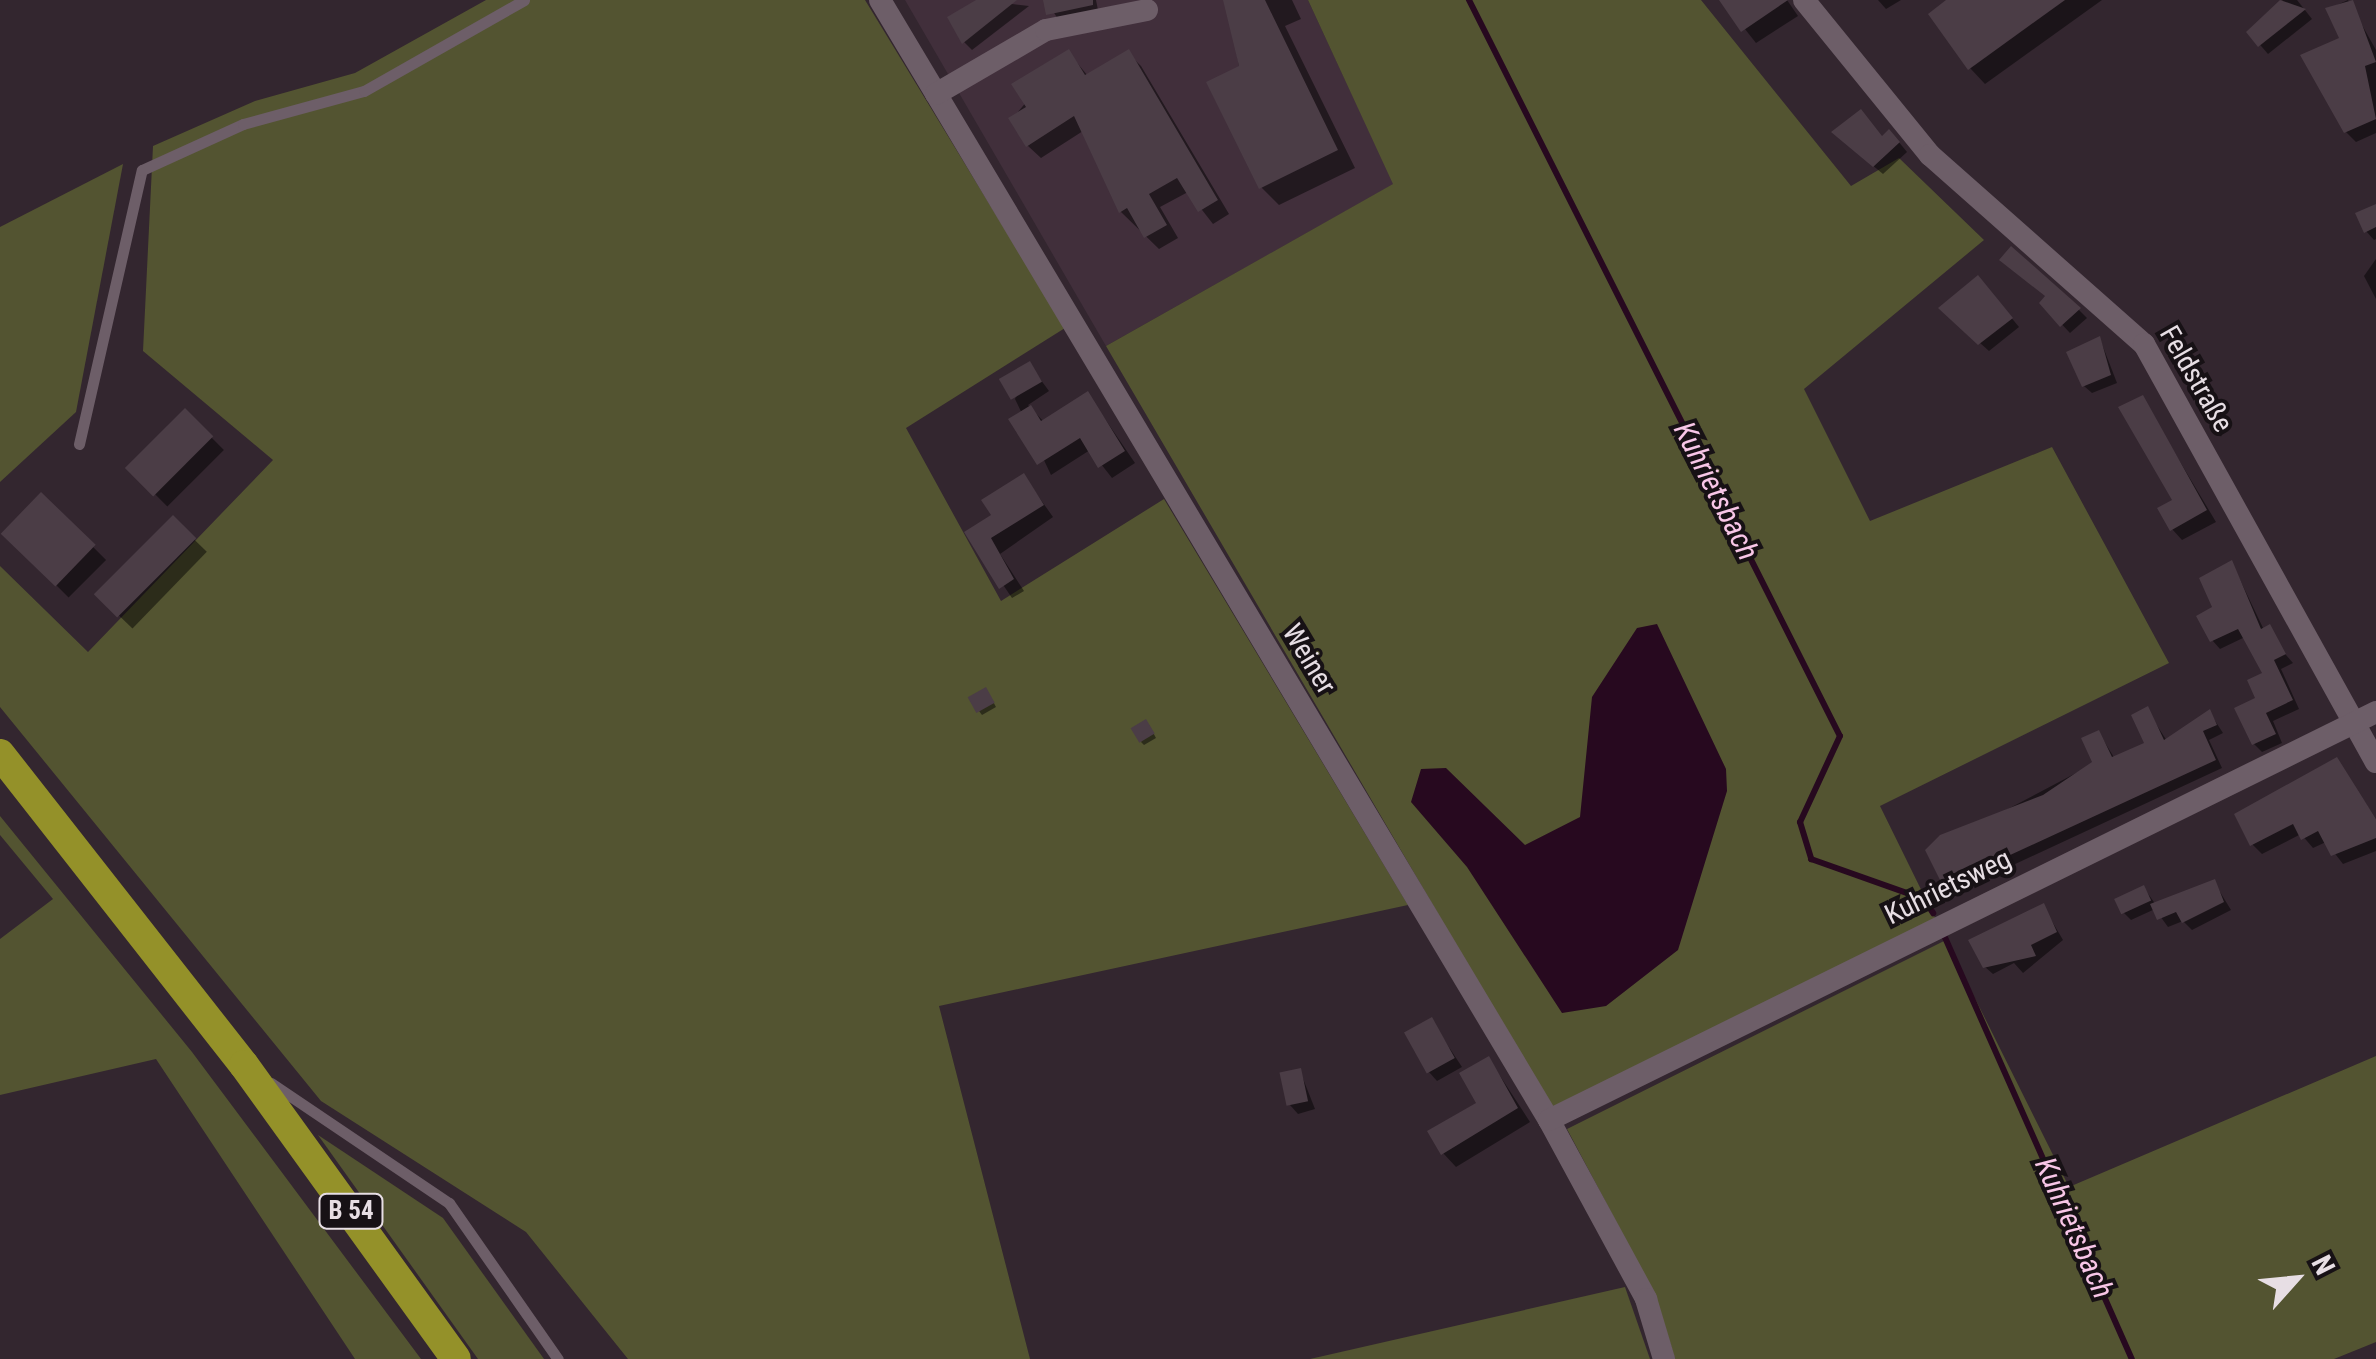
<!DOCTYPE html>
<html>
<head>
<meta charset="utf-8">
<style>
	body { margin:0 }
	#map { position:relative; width:2376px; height:1359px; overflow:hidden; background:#33262f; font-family:"Roboto Condensed",sans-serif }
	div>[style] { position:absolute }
	.built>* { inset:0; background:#412f3b }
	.green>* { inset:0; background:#535431 }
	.water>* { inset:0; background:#27091f }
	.shadow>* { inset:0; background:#0007; transform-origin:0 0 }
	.stream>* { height:6px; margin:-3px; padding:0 3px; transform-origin:3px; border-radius:3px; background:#27091f }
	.building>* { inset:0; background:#4b3d46; transform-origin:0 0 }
	.service>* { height:11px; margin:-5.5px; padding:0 5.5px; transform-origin:5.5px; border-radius:5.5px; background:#6d5e68 }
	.minor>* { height:22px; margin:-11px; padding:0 11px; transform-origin:11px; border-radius:11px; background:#6d5e68 }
	.trunk>* { height:30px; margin:-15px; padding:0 15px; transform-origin:15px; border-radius:15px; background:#949129 }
	span { translate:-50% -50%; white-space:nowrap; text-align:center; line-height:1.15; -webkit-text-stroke:8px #171115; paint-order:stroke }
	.shield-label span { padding:2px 8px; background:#171115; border:2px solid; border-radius:8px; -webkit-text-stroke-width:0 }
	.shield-label { font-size:25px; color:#e7dee4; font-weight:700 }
	.street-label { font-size:28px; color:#e7dee4 }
	.water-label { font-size:30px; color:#f8c6e7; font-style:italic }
	.north { position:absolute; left:2246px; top:1229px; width:100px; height:100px; -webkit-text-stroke:8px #171115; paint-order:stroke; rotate:63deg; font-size:28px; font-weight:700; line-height:40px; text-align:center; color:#e7dee4 }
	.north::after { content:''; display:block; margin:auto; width:35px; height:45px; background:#e7dee4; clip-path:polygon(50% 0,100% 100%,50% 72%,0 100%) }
</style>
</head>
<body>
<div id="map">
	<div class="built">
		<div style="clip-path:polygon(905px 0,1308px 0,1394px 184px,1106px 346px)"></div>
	</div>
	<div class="green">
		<div style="clip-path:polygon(486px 0,865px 0,1065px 328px,906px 428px,1001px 601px,1164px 499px,1408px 905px,939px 1006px,1030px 1359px,628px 1359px,526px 1232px,321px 1101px,0 707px,0 566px,88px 652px,273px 460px,143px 351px,153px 146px,255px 101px,355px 73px)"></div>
		<div style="clip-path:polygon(1308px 0,1701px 0,1851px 186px,1899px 158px,1984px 240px,1804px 389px,1870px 521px,2052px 447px,2169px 663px,1880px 806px,1936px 920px,1554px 1112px,1106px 346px,1393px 184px)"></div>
		<div style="clip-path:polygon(123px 164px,76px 412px,0 482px,0 227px)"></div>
		<div style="clip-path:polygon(0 816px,192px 1052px,421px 1359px,355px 1359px,156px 1059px,0 1095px,0 939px,53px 899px,0 835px)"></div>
		<div style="clip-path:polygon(1946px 940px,2069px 1187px,2376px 1056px,2376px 1342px,2334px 1359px,1675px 1359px,1656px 1297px,1567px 1129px)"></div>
		<div style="clip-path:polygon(318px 1135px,443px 1218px,544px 1359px,478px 1359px)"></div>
		<div style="clip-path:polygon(1625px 1287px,1650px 1359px,1310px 1359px)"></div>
	</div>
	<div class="water">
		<div style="clip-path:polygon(1657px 624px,1726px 769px,1727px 791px,1678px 950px,1606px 1006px,1562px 1013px,1467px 867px,1411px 802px,1421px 769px,1446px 768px,1525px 845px,1580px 817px,1592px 697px,1637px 628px)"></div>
	</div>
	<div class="shadow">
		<div style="clip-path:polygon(981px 0,1029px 6px,972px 50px,964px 42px)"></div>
		<div style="clip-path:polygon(1046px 0,1096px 0,1101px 25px,1066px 32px)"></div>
		<div style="clip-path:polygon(1227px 0,1292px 0,1301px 19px,1285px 26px,1355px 168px,1279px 205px,1261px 187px)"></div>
		<div style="clip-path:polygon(1722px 0,1787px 0,1798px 16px,1756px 43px)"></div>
		<div style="clip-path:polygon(1878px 0,1901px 0,1886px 9px)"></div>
		<div style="clip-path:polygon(1951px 0,2102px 0,1985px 84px,1970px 68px)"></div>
		<div style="clip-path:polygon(2283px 0,2297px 0,2312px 19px,2268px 54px,2249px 32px)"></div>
		<div style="clip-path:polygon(2348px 0,2376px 50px,2376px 133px,2356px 142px,2346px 132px,2342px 40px,2328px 9px)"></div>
		<div style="clip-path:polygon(1068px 52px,1088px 76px,1128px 53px,1141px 66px,1229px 214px,1213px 224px,1188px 192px,1160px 207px,1178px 238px,1159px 249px,1121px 212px,1083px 131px,1041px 158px,1028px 146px,1012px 119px)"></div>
		<div style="clip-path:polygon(1842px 140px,1898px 141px,1907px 152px,1883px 174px)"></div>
		<div style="clip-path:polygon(2376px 207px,2376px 239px,2374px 240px,2366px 231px)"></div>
		<div style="clip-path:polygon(2376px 259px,2376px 299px,2364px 276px)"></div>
		<div style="clip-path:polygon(1986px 287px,2019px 327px,1989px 351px,1950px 316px)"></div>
		<div style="clip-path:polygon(2042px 303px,2079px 310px,2087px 318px,2070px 333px)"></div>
		<div style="clip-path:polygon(2100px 339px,2117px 383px,2092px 393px,2084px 386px)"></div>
		<div style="clip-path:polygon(1029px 364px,1049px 391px,1028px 405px,1044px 422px,1088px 394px,1135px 463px,1112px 478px,1090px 450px,1051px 475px,1015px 399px)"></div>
		<div style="clip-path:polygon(2142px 398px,2216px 522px,2182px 540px,2172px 529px,2175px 501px)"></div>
		<div style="left:185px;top:411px;width:55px;height:80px;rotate:45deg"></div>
		<div style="clip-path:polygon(1024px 476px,1053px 517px,1000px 554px,1024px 591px,1012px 598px,968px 533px,995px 516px)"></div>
		<div style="left:41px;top:495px;width:92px;height:53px;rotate:45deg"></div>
		<div style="left:173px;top:519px;width:47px;height:107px;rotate:44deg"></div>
		<div style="clip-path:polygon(2232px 563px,2264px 630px,2293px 663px,2281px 669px,2299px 709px,2273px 721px,2282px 743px,2262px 752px,2254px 744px,2266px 674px,2245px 637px,2220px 649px,2212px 640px)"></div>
		<div style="clip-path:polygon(989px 694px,996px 707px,982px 715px,979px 711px)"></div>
		<div style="clip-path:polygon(2147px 710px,2167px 741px,2210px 713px,2223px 733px,2209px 740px,2222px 768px,1953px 893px,1945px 885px,1928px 851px,2095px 763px,2099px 733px,2115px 759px,2148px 744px)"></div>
		<div style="clip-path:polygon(1149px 725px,1156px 738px,1144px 745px,1141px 742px)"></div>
		<div style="clip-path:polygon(2337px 760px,2376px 819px,2376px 851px,2343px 864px,2326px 842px,2313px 848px,2301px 834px,2262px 854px,2252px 844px)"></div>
		<div style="clip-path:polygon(2214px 882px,2231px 910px,2192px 930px,2183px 921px,2168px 927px,2155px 909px,2131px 920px,2123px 912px,2144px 888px,2156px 905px)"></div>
		<div style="clip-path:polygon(2043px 906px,2063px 940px,2023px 973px,2014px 963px,1993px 974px,1985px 967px)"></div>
		<div style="clip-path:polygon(1431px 1020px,1462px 1067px,1437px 1081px,1429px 1072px)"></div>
		<div style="clip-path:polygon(1489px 1059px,1530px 1122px,1456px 1167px,1443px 1153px,1479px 1104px)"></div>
		<div style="clip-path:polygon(1300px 1071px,1315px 1109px,1298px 1114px,1290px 1105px)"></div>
	</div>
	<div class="stream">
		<div style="left:1469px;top:0;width:824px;rotate:63.25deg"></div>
		<div style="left:1840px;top:736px;width:95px;rotate:114.9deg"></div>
		<div style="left:1800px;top:822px;width:39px;rotate:73deg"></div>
		<div style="left:1811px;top:859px;width:120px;rotate:19.5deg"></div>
		<div style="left:1924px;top:899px;width:17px;rotate:57deg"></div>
		<div style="left:1943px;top:933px;width:466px;rotate:66.1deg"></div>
	</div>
	<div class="building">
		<div style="clip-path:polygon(976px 0,1017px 0,962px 44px,947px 17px)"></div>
		<div style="clip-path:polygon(1043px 0,1093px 0,1093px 5px,1046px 15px)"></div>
		<div style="clip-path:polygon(1223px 0,1265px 0,1338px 150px,1259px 189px,1206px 82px,1239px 66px)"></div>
		<div style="clip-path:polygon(1719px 0,1788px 0,1741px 32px)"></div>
		<div style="clip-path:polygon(1946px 0,2065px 0,1968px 70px,1928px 14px)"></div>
		<div style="clip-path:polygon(2280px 0,2306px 9px,2258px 47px,2246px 32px)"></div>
		<div style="clip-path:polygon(2353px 0,2376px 62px,2365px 66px,2376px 119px,2344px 133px,2300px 55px,2339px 38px,2325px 8px)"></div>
		<div style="clip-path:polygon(1069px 49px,1085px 75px,1129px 49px,1218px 200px,1198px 212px,1177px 178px,1149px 194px,1167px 225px,1144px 238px,1127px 208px,1119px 213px,1074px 116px,1026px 147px,1008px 118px,1026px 107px,1011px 84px)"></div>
		<div style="clip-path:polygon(1861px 109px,1882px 136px,1889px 129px,1900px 142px,1873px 167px,1831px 132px)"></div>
		<div style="clip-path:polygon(2376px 204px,2376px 227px,2364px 233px,2355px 213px)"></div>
		<div style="clip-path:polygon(2011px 246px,2081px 308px,2060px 327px,2039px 303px,2045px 296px,1999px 260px)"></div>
		<div style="clip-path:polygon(1978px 275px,2013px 318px,1978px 345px,1938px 308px)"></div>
		<div style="clip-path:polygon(2100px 336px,2111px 375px,2082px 387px,2066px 352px)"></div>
		<div style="left:1030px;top:361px;width:24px;height:36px;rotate:60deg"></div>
		<div style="clip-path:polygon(1088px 391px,1125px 451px,1098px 468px,1080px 438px,1037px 465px,1008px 419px,1031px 405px,1041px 421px)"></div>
		<div style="clip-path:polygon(2143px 395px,2207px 510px,2170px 531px,2157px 508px,2172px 500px,2118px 407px)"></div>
		<div style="left:185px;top:408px;width:40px;height:85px;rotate:45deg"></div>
		<div style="clip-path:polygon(1024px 473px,1044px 505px,991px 538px,1014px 579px,999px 589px,964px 532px,991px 515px,981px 500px)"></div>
		<div style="left:41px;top:492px;width:76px;height:58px;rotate:44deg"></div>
		<div style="left:173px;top:515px;width:33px;height:112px;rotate:45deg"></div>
		<div style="clip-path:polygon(2232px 560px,2261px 629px,2270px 624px,2286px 654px,2274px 660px,2293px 700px,2266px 713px,2276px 734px,2252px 745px,2234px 708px,2255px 698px,2247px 680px,2262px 673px,2238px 629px,2210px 642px,2196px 616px,2212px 607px,2199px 578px)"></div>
		<div style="left:986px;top:687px;width:18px;height:21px;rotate:61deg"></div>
		<div style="clip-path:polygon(2148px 706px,2164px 740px,2210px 709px,2217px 725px,2203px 731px,2216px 760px,1943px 886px,1925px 850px,1940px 835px,2043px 795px,2092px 762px,2081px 738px,2099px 730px,2112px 757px,2144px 743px,2131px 715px)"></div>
		<div style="left:1146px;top:719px;width:17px;height:18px;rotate:59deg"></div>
		<div style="clip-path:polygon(2337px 757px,2376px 819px,2376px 838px,2331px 856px,2318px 831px,2301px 840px,2293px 824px,2250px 846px,2234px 814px)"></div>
		<div style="clip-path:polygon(2215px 879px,2224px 902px,2182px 923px,2176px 912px,2157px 920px,2150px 904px)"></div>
		<div style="left:2144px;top:885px;width:17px;height:33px;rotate:65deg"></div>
		<div style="clip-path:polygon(2044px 903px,2057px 932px,2031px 945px,2036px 956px,1983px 968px,1968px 940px)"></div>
		<div style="left:1432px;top:1017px;width:47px;height:32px;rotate:61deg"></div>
		<div style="clip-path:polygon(1489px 1056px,1518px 1108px,1441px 1155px,1427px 1131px,1476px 1103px,1459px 1073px)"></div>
		<div style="left:1301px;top:1068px;width:34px;height:22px;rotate:78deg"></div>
	</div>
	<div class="service">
		<div style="left:79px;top:444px;width:281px;rotate:-77.1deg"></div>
		<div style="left:142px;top:170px;width:111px;rotate:-24.5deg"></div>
		<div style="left:243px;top:124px;width:125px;rotate:-15.3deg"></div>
		<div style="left:364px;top:91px;width:184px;rotate:-29.6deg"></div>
		<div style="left:271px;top:1083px;width:215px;rotate:34deg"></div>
		<div style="left:449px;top:1203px;width:190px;rotate:55.1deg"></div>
	</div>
	<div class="minor">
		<div style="left:880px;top:0;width:1305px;rotate:59.15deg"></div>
		<div style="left:1549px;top:1120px;width:204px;rotate:61.5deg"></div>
		<div style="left:1646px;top:1299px;width:63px;rotate:73.3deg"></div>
		<div style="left:1804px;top:0;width:200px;rotate:50.9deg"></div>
		<div style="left:1930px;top:155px;width:286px;rotate:41.5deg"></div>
		<div style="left:2144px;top:344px;width:478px;rotate:61deg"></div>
		<div style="left:936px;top:94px;width:127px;rotate:-30.2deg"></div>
		<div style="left:1046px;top:30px;width:103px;rotate:-11.2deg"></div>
		<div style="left:1549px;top:1120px;width:922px;rotate:-26.26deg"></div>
	</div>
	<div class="trunk">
		<div style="left:0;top:754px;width:395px;rotate:51.9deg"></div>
		<div style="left:244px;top:1065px;width:362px;rotate:54.2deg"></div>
	</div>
	<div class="shield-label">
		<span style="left:351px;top:1211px">B 54</span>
	</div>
	<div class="street-label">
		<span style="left:2196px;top:379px;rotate:60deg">Feldstraße</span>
		<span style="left:1309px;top:659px;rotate:59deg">Weiner</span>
		<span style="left:1948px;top:887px;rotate:-26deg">Kuhrietsweg</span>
	</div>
	<div class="water-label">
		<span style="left:1716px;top:491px;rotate:63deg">Kuhrietsbach</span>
		<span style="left:2074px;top:1228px;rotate:66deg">Kuhrietsbach</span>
	</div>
	<div class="north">N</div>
</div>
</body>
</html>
